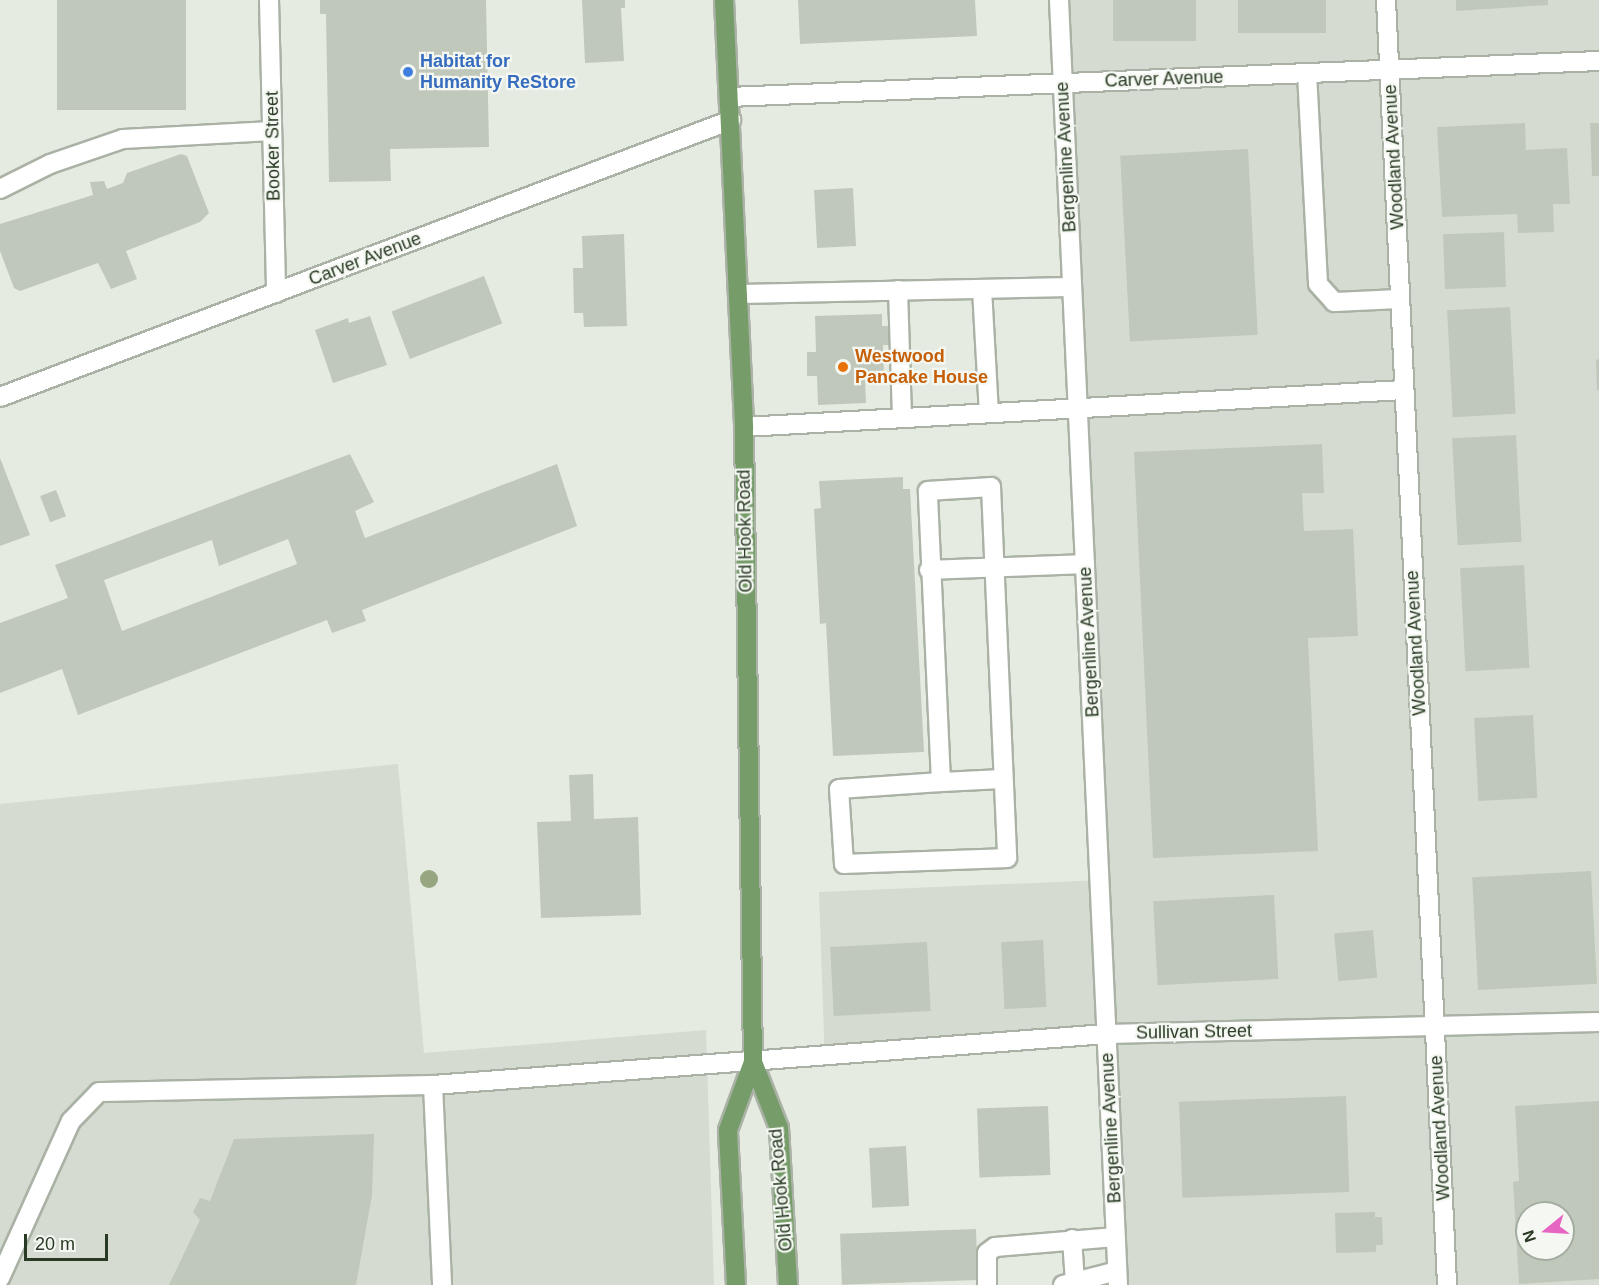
<!DOCTYPE html>
<html>
<head>
<meta charset="utf-8">
<style>
	body { margin:0 }
	#map { position:relative; width:1599px; height:1285px; overflow:hidden; background:#e6ebe2; font-family:Arial,sans-serif }
	div>[style] { position:absolute }
	.built>* { inset:0; background:#d5dbd0 }
	.building>* { inset:0; background:#c0c8bb; transform-origin:0 0 }
	.roads { filter:drop-shadow(2px 0 #aab2a5) drop-shadow(-2px 0 #aab2a5) drop-shadow(0 2px #aab2a5) drop-shadow(0 -2px #aab2a5) }
	.minor>* { height:18px; margin:-9px; padding:0 9px; transform-origin:9px; border-radius:9px; background:#fff }
	.major>* { height:18px; margin:-9px; padding:0 9px; transform-origin:9px; border-radius:9px; background:#769c6a }
	.trees>* { width:18px; height:18px; margin:-9px; border-radius:50%; background:#96a681 }
	.dots>* { width:16px; height:16px; translate:-50% -50%; box-sizing:border-box; border:3px solid #f5f8f2; border-radius:50% }
	span { translate:-50% -50%; white-space:nowrap; text-align:center; line-height:1.15; -webkit-text-stroke:4.5px #f5f8f2; paint-order:stroke }
	.shop-label { font-size:18px; color:#366cbe; font-weight:700 }
	.left { translate:0 -50%; text-align:left }
	.street-label { font-size:18px; color:#293a24 }
	.food-label { font-size:18px; color:#c56008; font-weight:700 }
	.north { position:absolute; left:1515px; top:1201px; width:60px; height:60px; box-sizing:border-box; background:#f5f8f2; border:2px solid #a3aca0; border-radius:50%; rotate:252deg; font-size:16px; font-weight:700; line-height:24px; text-align:center; color:#293a24 }
	.north::after { content:''; display:block; margin:auto; width:21px; height:27px; background:#e665c3; clip-path:polygon(50% 0,100% 100%,50% 72%,0 100%) }
	.scale { position:absolute; left:24px; top:1234px; width:84px; height:27px; box-sizing:border-box; border:3px solid #293a24; border-top:0; padding-left:8px; font-size:18px; line-height:21px; white-space:nowrap; color:#293a24; -webkit-text-stroke:4px #f5f8f2; paint-order:stroke }
</style>
</head>
<body>
<div id="map">
	<div class="built">
		<div style="clip-path:polygon(evenodd,1057px 0,1599px 0,1599px 1285px,1113px 1285px,1102px 1040px,825px 1066px,819px 892px,1103px 880px,1057px 0,1527px 1213px,1563px 1213px,1563px 1249px,1527px 1249px,1527px 1213px)"></div>
		<div style="clip-path:polygon(398px 764px,424px 1053px,706px 1030px,714px 1285px,0 1285px,0 804px)"></div>
	</div>
	<div class="building">
		<div style="left:57px;top:0;width:129px;height:110px"></div>
		<div style="clip-path:polygon(320px 0,486px 0,489px 147px,390px 149px,391px 181px,329px 182px,326px 14px,320px 14px)"></div>
		<div style="clip-path:polygon(582px 0,625px 0,625px 8px,621px 8px,624px 61px,585px 63px)"></div>
		<div style="clip-path:polygon(798px 0,975px 0,977px 36px,800px 44px)"></div>
		<div style="left:1113px;top:0;width:83px;height:41px"></div>
		<div style="left:1238px;top:0;width:88px;height:33px"></div>
		<div style="clip-path:polygon(1456px 0,1548px 0,1548px 5px,1456px 11px)"></div>
		<div style="clip-path:polygon(1525px 123px,1526px 150px,1567px 148px,1570px 204px,1553px 204px,1554px 232px,1518px 233px,1517px 214px,1442px 217px,1437px 127px)"></div>
		<div style="clip-path:polygon(1590px 123px,1599px 123px,1599px 176px,1592px 176px)"></div>
		<div style="left:1248px;top:149px;width:186px;height:128px;rotate:87deg"></div>
		<div style="clip-path:polygon(181px 154px,187px 156px,209px 213px,200px 222px,126px 251px,137px 279px,111px 289px,98px 263px,20px 291px,14px 288px,0 251px,0 224px,93px 195px,90px 182px,104px 181px,107px 189px,123px 183px,127px 173px)"></div>
		<div style="left:853px;top:188px;width:58px;height:39px;rotate:87deg"></div>
		<div style="left:1504px;top:232px;width:55px;height:61px;rotate:88deg"></div>
		<div style="clip-path:polygon(624px 234px,627px 326px,584px 327px,583px 313px,574px 313px,573px 268px,583px 268px,582px 236px)"></div>
		<div style="left:484px;top:276px;width:51px;height:99px;rotate:69deg"></div>
		<div style="left:1510px;top:307px;width:107px;height:63px;rotate:87deg"></div>
		<div style="clip-path:polygon(882px 314px,882px 326px,889px 326px,890px 345px,883px 345px,884px 378px,865px 378px,866px 403px,818px 405px,817px 376px,807px 376px,807px 352px,816px 352px,815px 316px)"></div>
		<div style="clip-path:polygon(370px 316px,387px 365px,333px 383px,315px 330px,348px 318px,349px 323px)"></div>
		<div style="clip-path:polygon(1599px 359px,1599px 390px,1597px 390px,1596px 360px)"></div>
		<div style="left:1516px;top:435px;width:107px;height:64px;rotate:87deg"></div>
		<div style="clip-path:polygon(1322px 444px,1324px 493px,1302px 493px,1304px 531px,1353px 529px,1358px 636px,1308px 638px,1318px 851px,1153px 858px,1134px 452px)"></div>
		<div style="clip-path:polygon(evenodd,350px 454px,374px 502px,355px 511px,365px 538px,557px 464px,577px 526px,362px 610px,366px 621px,332px 633px,327px 620px,78px 715px,62px 669px,0 693px,0 623px,68px 598px,55px 565px,350px 454px,288px 539px,297px 564px,122px 631px,104px 580px,212px 540px,219px 566px,288px 539px)"></div>
		<div style="clip-path:polygon(0 458px,30px 535px,0 546px)"></div>
		<div style="clip-path:polygon(903px 477px,903px 489px,910px 489px,924px 752px,833px 756px,826px 623px,820px 624px,814px 509px,821px 508px,819px 481px)"></div>
		<div style="left:56px;top:490px;width:28px;height:17px;rotate:69deg"></div>
		<div style="left:1524px;top:565px;width:103px;height:64px;rotate:87deg"></div>
		<div style="left:1533px;top:715px;width:83px;height:59px;rotate:87deg"></div>
		<div style="clip-path:polygon(593px 774px,594px 819px,638px 817px,641px 915px,541px 918px,537px 822px,571px 821px,569px 775px)"></div>
		<div style="left:1591px;top:871px;width:113px;height:119px;rotate:87deg"></div>
		<div style="left:1274px;top:895px;width:84px;height:121px;rotate:87deg"></div>
		<div style="left:1373px;top:930px;width:48px;height:39px;rotate:85deg"></div>
		<div style="left:1043px;top:940px;width:67px;height:42px;rotate:87deg"></div>
		<div style="left:927px;top:942px;width:69px;height:97px;rotate:87deg"></div>
		<div style="left:1346px;top:1096px;width:96px;height:167px;rotate:88deg"></div>
		<div style="clip-path:polygon(evenodd,1599px 1101px,1599px 1279px,1519px 1284px,1513px 1182px,1519px 1181px,1515px 1106px,1599px 1101px,1527px 1213px,1563px 1213px,1563px 1249px,1527px 1249px,1527px 1213px)"></div>
		<div style="left:1048px;top:1106px;width:69px;height:71px;rotate:88deg"></div>
		<div style="clip-path:polygon(374px 1134px,372px 1195px,356px 1285px,169px 1285px,200px 1220px,193px 1212px,200px 1198px,210px 1201px,234px 1139px)"></div>
		<div style="left:906px;top:1146px;width:60px;height:37px;rotate:87deg"></div>
		<div style="clip-path:polygon(1375px 1212px,1375px 1217px,1382px 1217px,1383px 1245px,1376px 1245px,1376px 1252px,1336px 1253px,1335px 1213px)"></div>
		<div style="left:976px;top:1229px;width:51px;height:136px;rotate:88deg"></div>
	</div>
	<div class="roads">
		<div class="minor">
			<div style="left:269px;top:0;width:293px;rotate:88.6deg"></div>
			<div style="left:1059px;top:0;width:1286px;rotate:87.37deg"></div>
			<div style="left:1386px;top:0;width:1286px;rotate:87.28deg"></div>
			<div style="left:1307px;top:73px;width:211px;rotate:87deg"></div>
			<div style="left:1318px;top:284px;width:24px;rotate:48deg"></div>
			<div style="left:1334px;top:302px;width:66px;rotate:-2.6deg"></div>
			<div style="left:729px;top:97px;width:871px;rotate:-2.37deg"></div>
			<div style="left:0;top:189px;width:56px;rotate:-26.6deg"></div>
			<div style="left:50px;top:164px;width:77px;rotate:-18.9deg"></div>
			<div style="left:123px;top:139px;width:149px;rotate:-3.1deg"></div>
			<div style="left:982px;top:289px;width:124px;rotate:86.8deg"></div>
			<div style="left:898px;top:290px;width:128px;rotate:88.2deg"></div>
			<div style="left:738px;top:294px;width:334px;rotate:-1.2deg"></div>
			<div style="left:0;top:397px;width:782px;rotate:-20.75deg"></div>
			<div style="left:744px;top:427px;width:661px;rotate:-3.21deg"></div>
			<div style="left:991px;top:487px;width:371px;rotate:87.5deg"></div>
			<div style="left:1007px;top:858px;width:163px;rotate:177.9deg"></div>
			<div style="left:844px;top:864px;width:75px;rotate:-93.8deg"></div>
			<div style="left:839px;top:789px;width:102px;rotate:-3.9deg"></div>
			<div style="left:941px;top:782px;width:291px;rotate:-92.6deg"></div>
			<div style="left:928px;top:491px;width:63px;rotate:-3.6deg"></div>
			<div style="left:929px;top:570px;width:156px;rotate:-2.2deg"></div>
			<div style="left:941px;top:782px;width:62px;rotate:-2.8deg"></div>
			<div style="left:433px;top:1085px;width:200px;rotate:87.4deg"></div>
			<div style="left:1072px;top:1239px;width:43px;rotate:86deg"></div>
			<div style="left:0;top:1278px;width:172px;rotate:-65.7deg"></div>
			<div style="left:71px;top:1121px;width:40px;rotate:-46deg"></div>
			<div style="left:99px;top:1092px;width:334px;rotate:-1.2deg"></div>
			<div style="left:433px;top:1085px;width:675px;rotate:-4.33deg"></div>
			<div style="left:1106px;top:1034px;width:493px;rotate:-1.4deg"></div>
			<div style="left:987px;top:1285px;width:32px;rotate:-90deg"></div>
			<div style="left:987px;top:1253px;width:10px;rotate:-37deg"></div>
			<div style="left:995px;top:1247px;width:121px;rotate:-4.7deg"></div>
			<div style="left:1063px;top:1285px;width:56px;rotate:-14.5deg"></div>
		</div>
		<div class="major">
			<div style="left:724px;top:0;width:427px;rotate:87.3deg"></div>
			<div style="left:744px;top:427px;width:635px;rotate:89.19deg"></div>
			<div style="left:753px;top:1062px;width:71px;rotate:68.5deg"></div>
			<div style="left:779px;top:1128px;width:157px;rotate:86.7deg"></div>
			<div style="left:736px;top:1285px;width:155px;rotate:-93deg"></div>
			<div style="left:728px;top:1130px;width:72px;rotate:-69.8deg"></div>
		</div>
	</div>
	<div class="trees">
		<div style="left:429px;top:879px"></div>
	</div>
	<div class="dots">
		<div style="left:408px;top:72px;background:#3f7fe0"></div>
		<div style="left:843px;top:367px;background:#e8710a"></div>
	</div>
	<div class="shop-label">
		<span class="left" style="left:420px;top:72px">Habitat for<br>Humanity ReStore</span>
	</div>
	<div class="street-label">
		<span style="left:1164px;top:79px;rotate:-2deg">Carver Avenue</span>
		<span style="left:273px;top:146px;rotate:-91deg">Booker Street</span>
		<span style="left:1066px;top:157px;rotate:-93deg">Bergenline Avenue</span>
		<span style="left:1394px;top:157px;rotate:-93deg">Woodland Avenue</span>
		<span style="left:365px;top:259px;rotate:-21deg">Carver Avenue</span>
		<span style="left:745px;top:531px;rotate:-91deg">Old Hook Road</span>
		<span style="left:1089px;top:642px;rotate:-93deg">Bergenline Avenue</span>
		<span style="left:1416px;top:643px;rotate:-93deg">Woodland Avenue</span>
		<span style="left:1194px;top:1032px;rotate:-1deg">Sullivan Street</span>
		<span style="left:1111px;top:1128px;rotate:-93deg">Bergenline Avenue</span>
		<span style="left:1440px;top:1128px;rotate:-93deg">Woodland Avenue</span>
		<span style="left:781px;top:1190px;rotate:-95deg">Old Hook Road</span>
	</div>
	<div class="food-label">
		<span class="left" style="left:855px;top:367px">Westwood<br>Pancake House</span>
	</div>
	<div class="north">N</div>
	<div class="scale">20 m</div>
</div>
</body>
</html>
